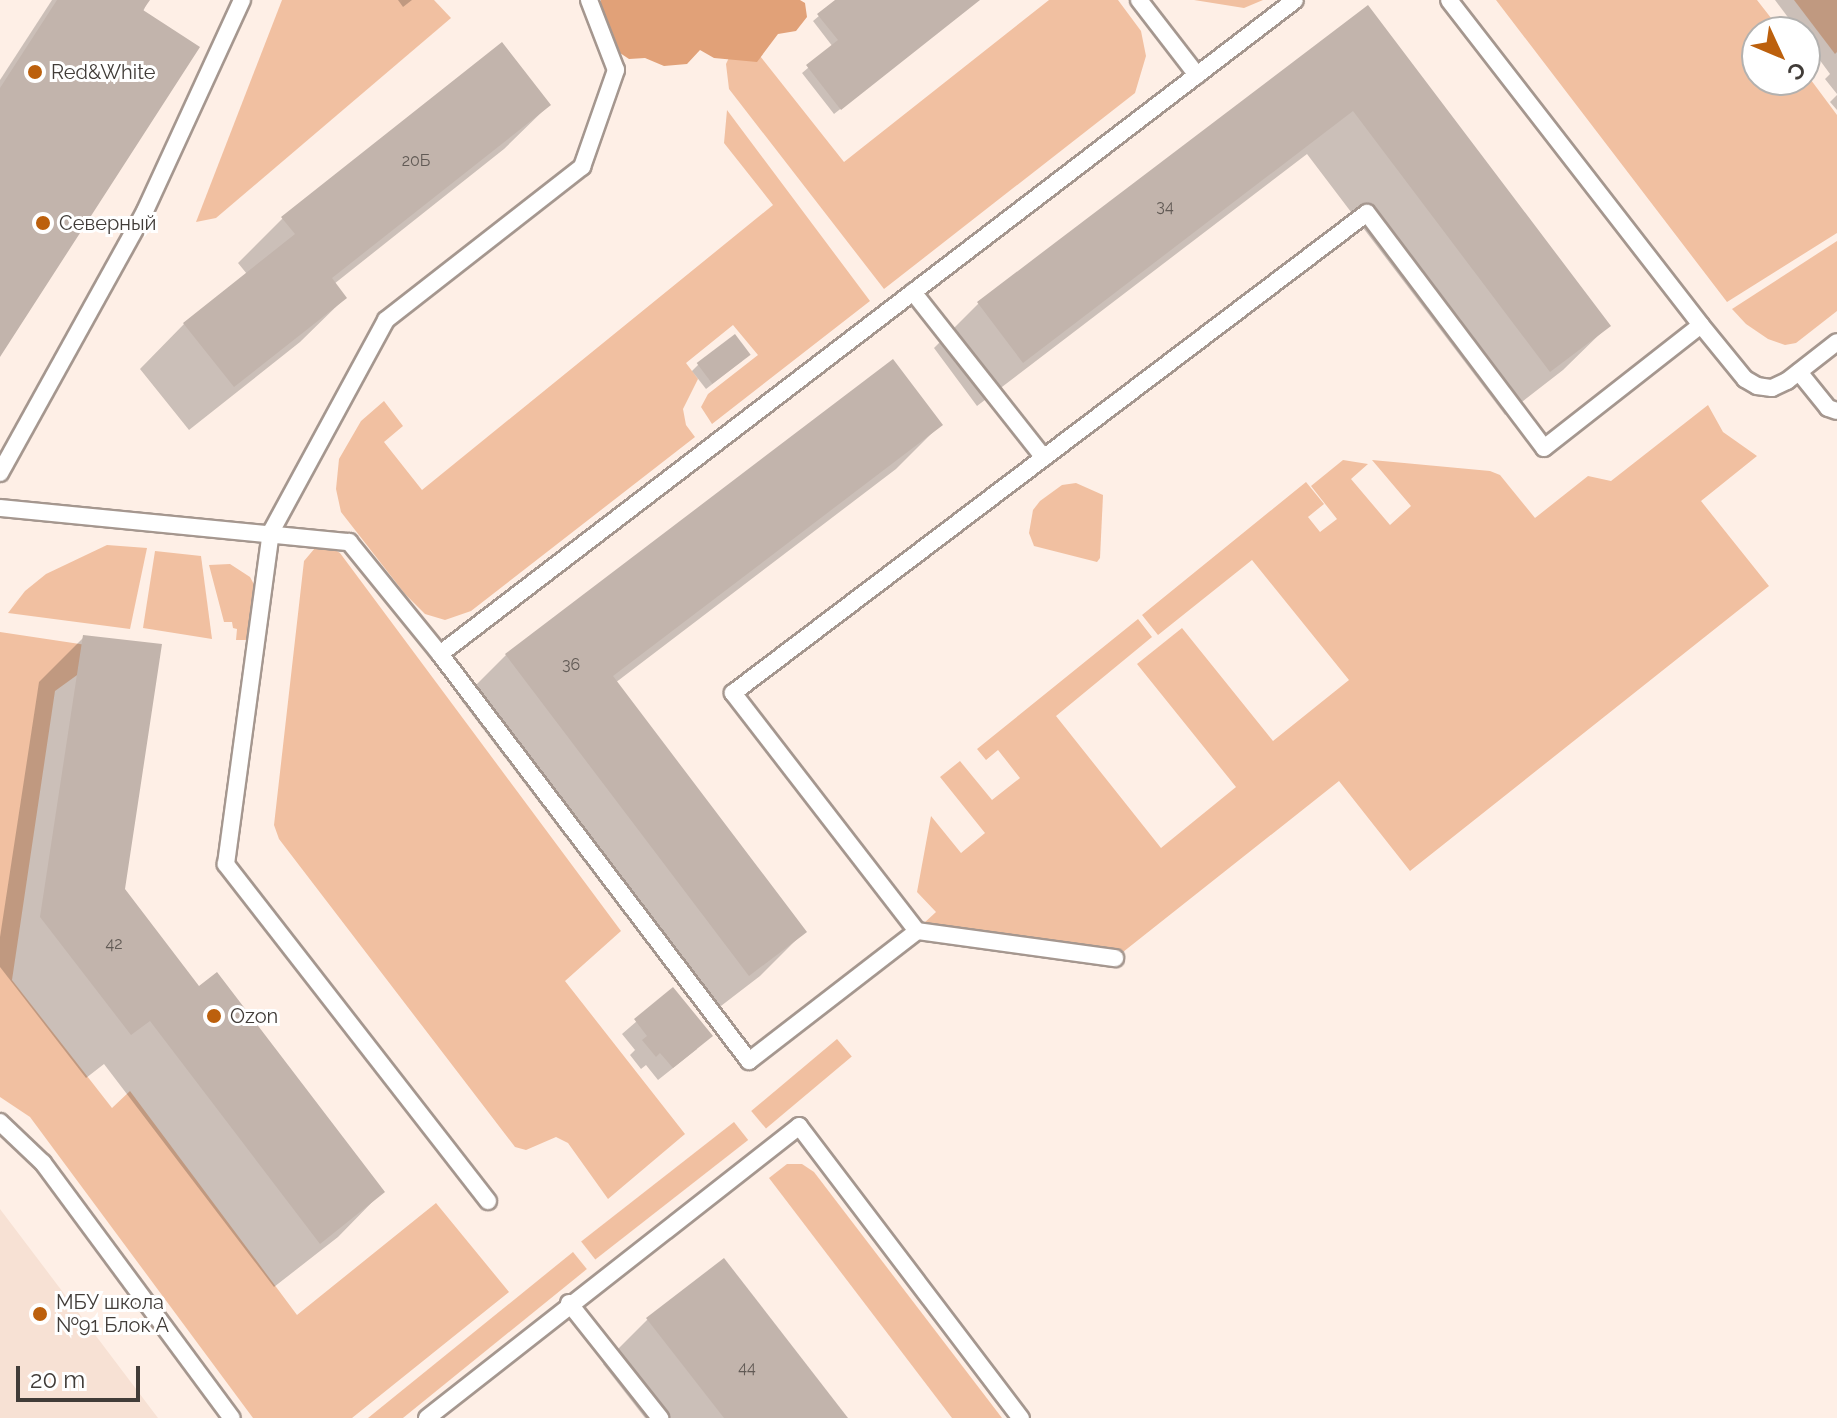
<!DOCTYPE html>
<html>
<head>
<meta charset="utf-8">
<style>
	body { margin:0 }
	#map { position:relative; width:1837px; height:1418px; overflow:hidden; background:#feefe6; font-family:Raleway,sans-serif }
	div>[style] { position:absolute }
	.built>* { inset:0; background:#f7e1d4 }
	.green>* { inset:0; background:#f1c0a1; transform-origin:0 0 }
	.forest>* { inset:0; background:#e1a178 }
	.shadow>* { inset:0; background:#0003 }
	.building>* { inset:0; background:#c2b4ac; transform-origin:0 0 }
	.roads { filter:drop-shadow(2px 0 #a5978f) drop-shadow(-2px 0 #a5978f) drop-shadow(0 2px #a5978f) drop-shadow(0 -2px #a5978f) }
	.lane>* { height:16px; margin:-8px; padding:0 8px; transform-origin:8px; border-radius:8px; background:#fff }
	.dots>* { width:22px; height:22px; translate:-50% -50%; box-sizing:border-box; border:4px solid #fff; border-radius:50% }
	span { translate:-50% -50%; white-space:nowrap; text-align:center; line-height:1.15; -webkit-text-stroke:6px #fff; paint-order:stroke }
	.number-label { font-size:16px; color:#615a55 }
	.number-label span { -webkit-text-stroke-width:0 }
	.poi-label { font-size:20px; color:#413c38 }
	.left { translate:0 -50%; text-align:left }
	.north { position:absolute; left:1741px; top:16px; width:80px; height:80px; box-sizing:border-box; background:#fff; border:2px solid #b3b1af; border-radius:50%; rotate:134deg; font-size:22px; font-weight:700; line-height:32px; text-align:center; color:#413c38 }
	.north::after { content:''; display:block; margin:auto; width:28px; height:36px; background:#bc600d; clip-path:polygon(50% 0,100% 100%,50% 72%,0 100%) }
	.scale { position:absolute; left:16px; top:1366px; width:124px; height:36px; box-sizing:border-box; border:4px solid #413c38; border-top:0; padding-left:10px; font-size:24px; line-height:28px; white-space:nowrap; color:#413c38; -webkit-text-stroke:6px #fff; paint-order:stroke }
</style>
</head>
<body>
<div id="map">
	<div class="built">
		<div style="clip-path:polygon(0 1209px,158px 1418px,0 1418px)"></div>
	</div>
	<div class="green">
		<div style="clip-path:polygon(282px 0,434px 0,451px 18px,216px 218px,196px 222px)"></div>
		<div style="clip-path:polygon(1049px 0,1118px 0,1141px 31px,1146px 56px,1135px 93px,884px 289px,729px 89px,726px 64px,741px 32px,844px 162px)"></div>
		<div style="clip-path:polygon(1194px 0,1263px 0,1244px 8px)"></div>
		<div style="clip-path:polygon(1496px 0,1757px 0,1782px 32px,1757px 32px,1757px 80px,1805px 80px,1805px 63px,1812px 72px,1808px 76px,1837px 115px,1837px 233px,1727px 302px)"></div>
		<div style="clip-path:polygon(1794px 0,1837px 0,1837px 52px,1835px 54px)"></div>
		<div style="clip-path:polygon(727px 110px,870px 301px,712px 424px,701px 407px,708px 394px,758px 355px,733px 325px,686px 363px,698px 379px,683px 409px,686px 425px,695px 437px,471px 611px,445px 620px,425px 614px,405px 594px,341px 512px,336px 489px,339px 459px,361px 421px,384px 401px,403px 426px,384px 442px,422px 490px,773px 205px,724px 143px)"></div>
		<div style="clip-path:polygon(1837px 241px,1837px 311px,1796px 343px,1785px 345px,1768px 339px,1746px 324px,1732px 309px)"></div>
		<div style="clip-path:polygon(1708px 405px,1723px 432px,1757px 456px,1701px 501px,1769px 586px,1410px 871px,1339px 781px,1123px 952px,923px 924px,936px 912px,917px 892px,931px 816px,961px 853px,985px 833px,940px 777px,960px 761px,992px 800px,1020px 778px,998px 750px,986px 760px,977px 749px,1138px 619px,1152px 637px,1056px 716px,1161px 848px,1236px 787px,1137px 664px,1182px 628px,1273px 741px,1349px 680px,1252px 560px,1158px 635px,1142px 615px,1306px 482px,1324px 504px,1308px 517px,1320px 532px,1337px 519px,1311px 486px,1343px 460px,1368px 464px,1351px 479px,1390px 525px,1411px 506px,1372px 460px,1490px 471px,1500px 475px,1535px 518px,1588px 476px,1611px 481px)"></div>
		<div style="clip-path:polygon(1076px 483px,1103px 495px,1100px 558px,1097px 562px,1034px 546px,1029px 533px,1033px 510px,1040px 501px,1062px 485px)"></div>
		<div style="clip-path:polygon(107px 545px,147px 548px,130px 629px,8px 613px,25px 591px,46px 574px)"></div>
		<div style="clip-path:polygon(315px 548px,332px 548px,340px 553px,621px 931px,565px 981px,685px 1134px,608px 1199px,568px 1143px,556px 1137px,526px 1150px,515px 1147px,279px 839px,274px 825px,304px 561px)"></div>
		<div style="clip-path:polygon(155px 551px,201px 556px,212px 639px,143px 628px)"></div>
		<div style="clip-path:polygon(230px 564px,250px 577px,257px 590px,252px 640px,236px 640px,237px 629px,233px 628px,232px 622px,224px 622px,209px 565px)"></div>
		<div style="clip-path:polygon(0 632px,113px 649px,55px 691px,12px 980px,112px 1108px,130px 1091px,297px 1315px,436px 1203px,509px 1292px,352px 1418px,253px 1418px,30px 1117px,0 1097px)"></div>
		<div style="left:837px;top:1039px;width:23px;height:112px;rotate:50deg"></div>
		<div style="left:734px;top:1122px;width:23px;height:194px;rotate:52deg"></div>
		<div style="clip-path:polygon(787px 1164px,802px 1164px,814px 1172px,1002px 1418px,952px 1418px,769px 1178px)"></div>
		<div style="left:573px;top:1252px;width:22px;height:265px;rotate:51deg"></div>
	</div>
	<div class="forest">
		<div style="clip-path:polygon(601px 0,800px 0,805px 3px,807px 17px,796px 31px,778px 34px,757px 62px,714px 58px,700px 50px,687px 64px,664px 66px,645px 58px,629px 59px,617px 51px,598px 7px)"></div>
	</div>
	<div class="shadow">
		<div style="clip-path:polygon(52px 0,148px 0,0 353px,0 80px)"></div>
		<div style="clip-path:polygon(398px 0,412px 0,403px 7px)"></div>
		<div style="clip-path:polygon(838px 0,978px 0,834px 114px,802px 73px,833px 47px,813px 21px)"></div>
		<div style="clip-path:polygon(1775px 0,1837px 0,1837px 94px,1825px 79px,1830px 74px,1805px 40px,1805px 32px,1799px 32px)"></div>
		<div style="clip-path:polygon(1367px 8px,1608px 326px,1563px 370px,1505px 415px,1307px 154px,977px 406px,934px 348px,978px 304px)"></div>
		<div style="clip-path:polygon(1837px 95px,1837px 110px,1830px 102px)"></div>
		<div style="clip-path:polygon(549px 105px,504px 149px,334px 284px,345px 298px,300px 342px,189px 430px,140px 369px,184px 324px,247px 274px,238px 263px,283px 218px)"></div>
		<div style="clip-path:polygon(742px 361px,706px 389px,692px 371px,698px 365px)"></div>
		<div style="clip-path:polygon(940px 425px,896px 469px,615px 683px,804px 932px,760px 976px,704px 1019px,461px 700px,506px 655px)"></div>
		<div style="clip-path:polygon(84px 637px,123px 890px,199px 989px,382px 1192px,338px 1237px,274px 1287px,104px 1064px,86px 1078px,0 967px,0 937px,39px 682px)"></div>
		<div style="clip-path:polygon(673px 990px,697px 1049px,658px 1080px,646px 1065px,641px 1069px,630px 1055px,635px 1050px,622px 1034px)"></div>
		<div style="clip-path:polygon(648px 1319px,845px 1418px,645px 1418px,603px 1364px)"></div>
	</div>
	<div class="building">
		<div style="clip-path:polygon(57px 0,150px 0,143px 10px,200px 47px,0 357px,0 88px)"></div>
		<div style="clip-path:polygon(835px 0,980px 0,841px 110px,806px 65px,838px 40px,817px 14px)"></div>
		<div style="clip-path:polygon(1368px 5px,1611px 326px,1550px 372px,1353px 111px,1023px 363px,977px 302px)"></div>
		<div style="clip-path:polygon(502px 42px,551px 105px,332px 278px,347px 298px,234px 387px,183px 323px,295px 234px,281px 217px)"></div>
		<div style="left:735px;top:334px;width:26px;height:48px;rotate:53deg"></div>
		<div style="clip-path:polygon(893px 359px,943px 425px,613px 676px,807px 932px,749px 976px,505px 654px)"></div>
		<div style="clip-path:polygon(83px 635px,162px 644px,125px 889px,199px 986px,217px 972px,385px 1192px,320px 1244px,150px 1021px,131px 1035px,40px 917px)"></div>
		<div style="clip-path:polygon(673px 987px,713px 1036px,673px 1068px,660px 1053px,656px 1057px,642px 1040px,647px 1036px,634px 1019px)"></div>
		<div style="clip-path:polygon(724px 1258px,848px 1418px,724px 1418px,646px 1318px)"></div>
	</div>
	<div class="roads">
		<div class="lane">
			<div style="left:1139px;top:0;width:95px;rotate:52.3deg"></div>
			<div style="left:913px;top:292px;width:211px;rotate:51.7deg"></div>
			<div style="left:1701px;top:325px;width:70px;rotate:50.8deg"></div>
			<div style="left:1745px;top:379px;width:14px;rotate:30deg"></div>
			<div style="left:1757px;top:386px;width:15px;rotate:8deg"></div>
			<div style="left:1772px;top:388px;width:17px;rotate:-25deg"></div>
			<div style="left:1787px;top:381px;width:63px;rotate:-38deg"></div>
			<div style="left:1799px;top:372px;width:46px;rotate:51.1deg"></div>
			<div style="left:1828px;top:408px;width:9px;rotate:18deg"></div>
			<div style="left:0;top:473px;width:299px;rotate:-61deg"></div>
			<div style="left:145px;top:211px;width:232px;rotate:-65.3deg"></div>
			<div style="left:0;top:508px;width:351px;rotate:5.6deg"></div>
			<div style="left:349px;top:542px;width:144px;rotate:50.9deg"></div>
			<div style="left:440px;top:654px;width:511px;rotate:52.79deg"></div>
			<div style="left:749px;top:1061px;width:212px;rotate:-37.7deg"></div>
			<div style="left:917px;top:931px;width:200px;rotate:7.8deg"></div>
			<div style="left:440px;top:654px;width:1076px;rotate:-37.41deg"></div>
			<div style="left:917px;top:931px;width:301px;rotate:-127.7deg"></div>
			<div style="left:733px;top:693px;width:795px;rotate:-37.13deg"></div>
			<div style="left:1367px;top:213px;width:294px;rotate:53deg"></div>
			<div style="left:1544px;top:448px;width:199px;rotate:-38.1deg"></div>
			<div style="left:1701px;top:325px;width:411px;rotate:-127.8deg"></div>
			<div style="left:0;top:1122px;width:59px;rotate:43.6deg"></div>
			<div style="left:43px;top:1163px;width:317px;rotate:53.5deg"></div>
			<div style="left:488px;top:1201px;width:427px;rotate:-127.9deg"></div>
			<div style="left:226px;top:864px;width:335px;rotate:-82.3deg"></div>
			<div style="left:271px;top:532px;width:241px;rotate:-61.5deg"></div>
			<div style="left:386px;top:320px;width:249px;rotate:-38deg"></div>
			<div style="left:582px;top:167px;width:103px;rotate:-70.7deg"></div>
			<div style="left:616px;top:70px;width:75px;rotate:-111.1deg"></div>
			<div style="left:569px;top:1303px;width:147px;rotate:51.6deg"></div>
			<div style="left:427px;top:1418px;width:473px;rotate:-38.1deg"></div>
			<div style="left:799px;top:1126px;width:367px;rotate:52.8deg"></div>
		</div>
	</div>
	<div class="dots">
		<div style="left:35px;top:72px;background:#bc600d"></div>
		<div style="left:43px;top:223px;background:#bc600d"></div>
		<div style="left:214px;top:1016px;background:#bc600d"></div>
		<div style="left:40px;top:1314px;background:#bc600d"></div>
	</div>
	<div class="number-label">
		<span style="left:416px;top:161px">20Б</span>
		<span style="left:1165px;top:207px">34</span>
		<span style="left:571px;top:665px">36</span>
		<span style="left:114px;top:944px">42</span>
		<span style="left:747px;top:1368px">44</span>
	</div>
	<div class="poi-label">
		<span class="left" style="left:51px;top:72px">Red&amp;White</span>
		<span class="left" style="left:59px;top:223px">Северный</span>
		<span class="left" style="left:230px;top:1016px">Ozon</span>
		<span class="left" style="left:56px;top:1314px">МБУ школа<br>№91 Блок А</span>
	</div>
	<div class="north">С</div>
	<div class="scale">20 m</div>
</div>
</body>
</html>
